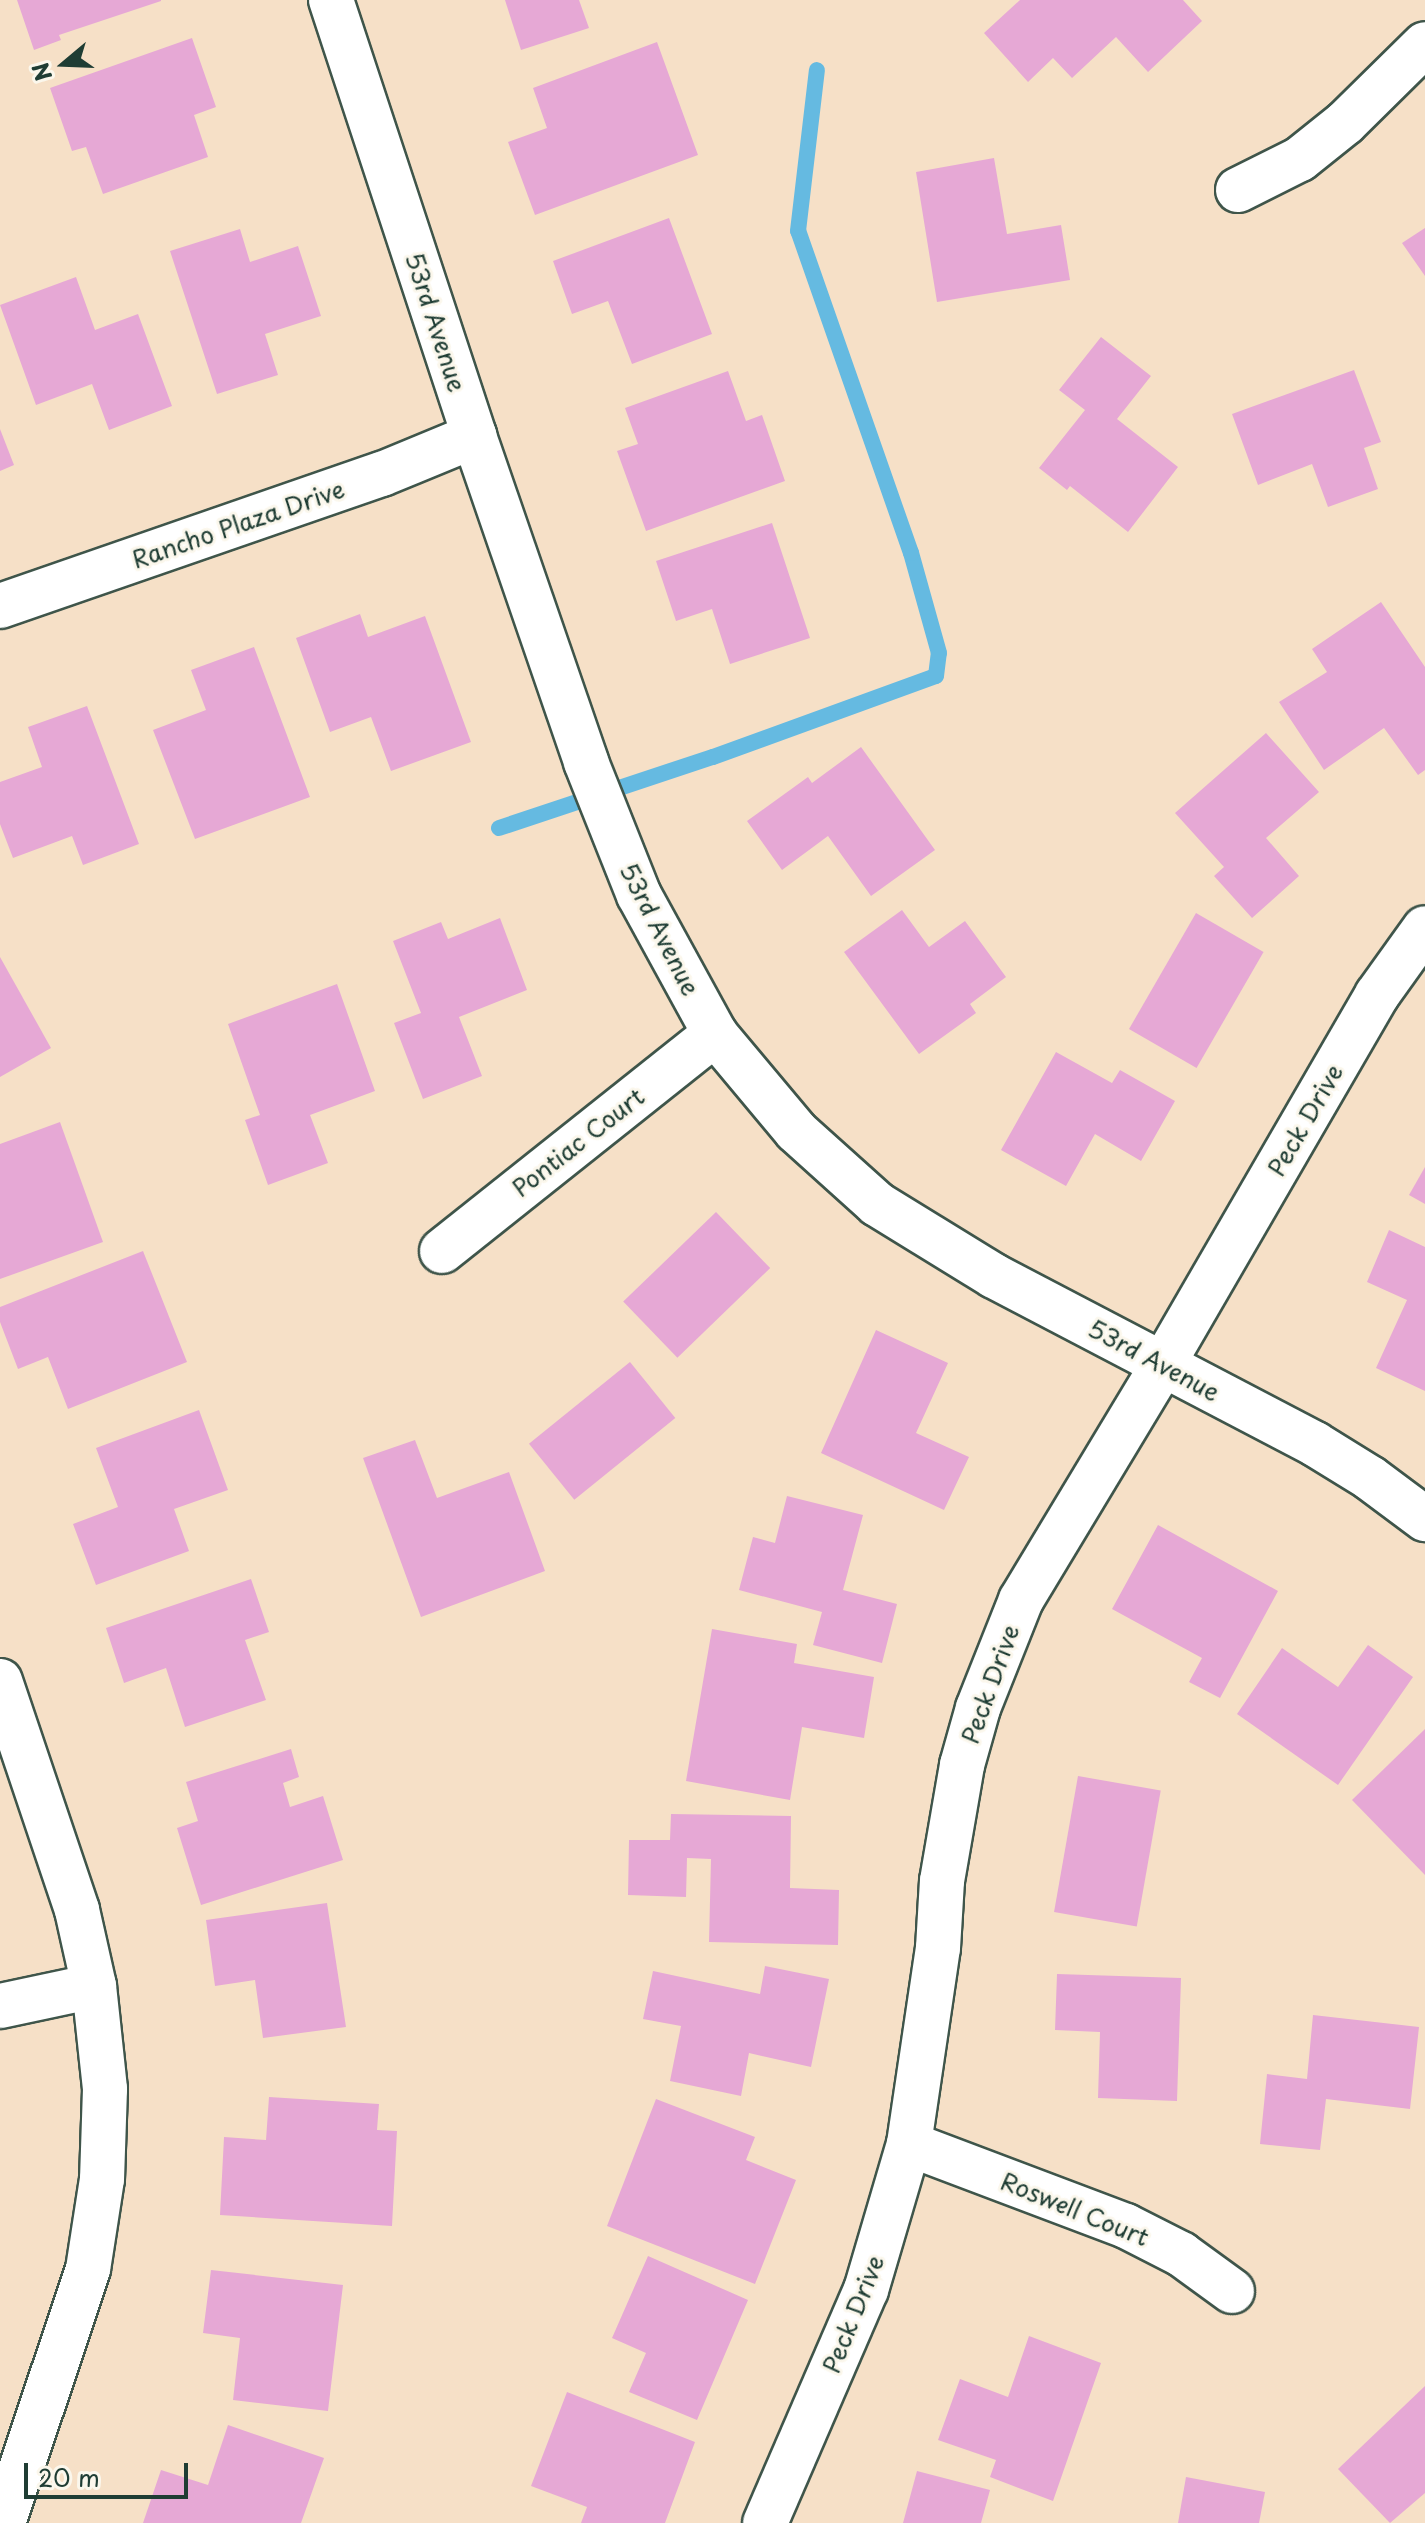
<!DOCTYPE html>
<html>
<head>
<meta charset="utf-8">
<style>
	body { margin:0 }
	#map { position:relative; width:1425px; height:2523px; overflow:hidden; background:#f6e0c7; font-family:"Playpen Sans",sans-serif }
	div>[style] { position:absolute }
	.stream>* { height:16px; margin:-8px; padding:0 8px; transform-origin:8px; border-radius:8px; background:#65bae1 }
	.building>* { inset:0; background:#e6a8d5; transform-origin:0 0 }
	.roads { filter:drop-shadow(2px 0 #3f554a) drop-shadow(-2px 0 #3f554a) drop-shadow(0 2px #3f554a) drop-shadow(0 -2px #3f554a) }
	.street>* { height:44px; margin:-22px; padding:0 22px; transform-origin:22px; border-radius:22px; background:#fff }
	.secondary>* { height:44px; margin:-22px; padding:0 22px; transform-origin:22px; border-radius:22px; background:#fff }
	span { translate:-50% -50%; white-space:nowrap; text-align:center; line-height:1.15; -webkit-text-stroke:6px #fbf7ec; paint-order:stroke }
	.street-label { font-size:24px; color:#1f3d34 }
	.north { position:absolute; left:24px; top:24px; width:80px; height:80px; -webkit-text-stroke:6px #fbf7ec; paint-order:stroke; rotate:251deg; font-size:22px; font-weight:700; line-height:32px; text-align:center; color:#1f3d34 }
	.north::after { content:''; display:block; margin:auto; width:28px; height:36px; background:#1f3d34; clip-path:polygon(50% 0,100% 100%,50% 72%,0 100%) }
	.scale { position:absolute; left:24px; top:2463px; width:164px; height:36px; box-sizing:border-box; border:4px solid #1f3d34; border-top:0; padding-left:10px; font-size:24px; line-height:28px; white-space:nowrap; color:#1f3d34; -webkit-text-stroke:6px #fbf7ec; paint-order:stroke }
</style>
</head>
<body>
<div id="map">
	<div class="stream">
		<div style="left:499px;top:828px;width:225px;rotate:-18.4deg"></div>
		<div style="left:713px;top:757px;width:237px;rotate:-20deg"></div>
		<div style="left:936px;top:676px;width:23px;rotate:-83deg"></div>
		<div style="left:939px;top:653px;width:104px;rotate:-105.6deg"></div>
		<div style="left:911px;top:553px;width:341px;rotate:-109.3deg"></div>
		<div style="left:798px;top:231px;width:162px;rotate:-83.3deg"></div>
	</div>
	<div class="building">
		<div style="clip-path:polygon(17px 0,161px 0,161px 1px,59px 35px,61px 40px,34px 50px)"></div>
		<div style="clip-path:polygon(505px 0,579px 0,589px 28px,521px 50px)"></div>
		<div style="clip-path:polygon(1020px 0,1183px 0,1202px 21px,1148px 72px,1116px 37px,1072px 78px,1053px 58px,1028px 82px,984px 33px)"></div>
		<div style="clip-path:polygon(192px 38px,216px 107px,194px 115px,208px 157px,103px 194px,86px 147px,72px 151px,50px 88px)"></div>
		<div style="clip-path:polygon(657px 42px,698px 155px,535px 215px,508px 142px,547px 128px,533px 88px)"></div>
		<div style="clip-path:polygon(994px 158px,1007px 234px,1061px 225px,1070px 280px,937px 302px,916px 172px)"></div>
		<div style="clip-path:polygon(669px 218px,712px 334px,632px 364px,608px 301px,572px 314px,553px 261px)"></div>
		<div style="clip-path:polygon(1425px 228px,1425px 276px,1402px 243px)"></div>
		<div style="clip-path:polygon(240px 229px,250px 262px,298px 246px,321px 316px,265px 334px,278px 375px,217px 394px,170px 251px)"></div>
		<div style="clip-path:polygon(76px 277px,95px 330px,138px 314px,172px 406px,109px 430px,92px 384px,36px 405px,0 305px)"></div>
		<div style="clip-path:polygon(1101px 337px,1151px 376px,1117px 419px,1178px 467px,1128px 532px,1070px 486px,1067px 490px,1039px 468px,1085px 410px,1059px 390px)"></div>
		<div style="clip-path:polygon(1354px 370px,1381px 442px,1364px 448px,1378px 489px,1328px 507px,1312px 464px,1258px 485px,1232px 414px)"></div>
		<div style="clip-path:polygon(728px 371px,746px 421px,762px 415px,785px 481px,646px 531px,617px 451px,638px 444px,625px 408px)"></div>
		<div style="clip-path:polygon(0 429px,14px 465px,0 471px)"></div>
		<div style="clip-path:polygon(772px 523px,810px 638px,730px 664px,712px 609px,676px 621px,656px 561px)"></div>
		<div style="clip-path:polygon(1381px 602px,1425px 667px,1425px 770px,1418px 775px,1384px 728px,1324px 770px,1279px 702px,1327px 672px,1312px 649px)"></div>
		<div style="clip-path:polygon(360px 614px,368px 637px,425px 616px,471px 742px,391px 771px,371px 717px,330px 732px,296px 638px)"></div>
		<div style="clip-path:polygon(254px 647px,310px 797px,195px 839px,153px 730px,206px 710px,191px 670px)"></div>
		<div style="clip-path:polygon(87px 706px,139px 844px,83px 865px,72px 836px,13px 858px,0 824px,0 782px,42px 767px,28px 727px)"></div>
		<div style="clip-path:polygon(1266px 733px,1319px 792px,1266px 838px,1299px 876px,1252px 918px,1214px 876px,1224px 867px,1175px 813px)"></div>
		<div style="clip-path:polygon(861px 747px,935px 850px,871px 896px,828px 836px,782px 870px,747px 821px,808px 777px,812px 783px)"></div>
		<div style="clip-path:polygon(902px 910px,929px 947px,965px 921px,1006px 977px,970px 1004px,976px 1013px,919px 1054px,844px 952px)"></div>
		<div style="left:1196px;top:913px;width:78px;height:134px;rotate:30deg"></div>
		<div style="clip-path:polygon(500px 918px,527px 990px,459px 1017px,482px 1076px,423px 1099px,394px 1023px,421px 1013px,393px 941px,441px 922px,448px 939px)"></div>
		<div style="clip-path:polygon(0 957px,51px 1048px,0 1077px)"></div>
		<div style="clip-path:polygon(337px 984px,375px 1091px,310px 1115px,328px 1163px,268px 1185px,245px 1120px,260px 1115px,228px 1024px)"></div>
		<div style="clip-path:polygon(1056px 1052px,1112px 1083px,1120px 1070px,1175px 1101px,1141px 1161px,1095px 1134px,1066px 1186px,1001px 1150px)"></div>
		<div style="clip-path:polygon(60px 1122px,103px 1242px,0 1279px,0 1144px)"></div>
		<div style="clip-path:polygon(1425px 1167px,1425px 1204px,1409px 1195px)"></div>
		<div style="left:716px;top:1212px;width:78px;height:129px;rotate:46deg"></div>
		<div style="clip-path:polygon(1389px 1230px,1425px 1247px,1425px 1391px,1376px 1368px,1407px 1300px,1367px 1282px)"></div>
		<div style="clip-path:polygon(143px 1251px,187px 1362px,68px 1409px,48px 1357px,18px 1369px,0 1322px,0 1307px)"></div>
		<div style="clip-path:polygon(876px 1330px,948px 1363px,916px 1433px,969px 1457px,944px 1510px,821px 1453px)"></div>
		<div style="left:630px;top:1362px;width:72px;height:130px;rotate:51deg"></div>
		<div style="clip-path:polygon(199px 1410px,228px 1490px,174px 1509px,189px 1551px,96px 1585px,73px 1524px,118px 1507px,96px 1448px)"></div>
		<div style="clip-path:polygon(415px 1440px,437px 1498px,509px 1472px,545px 1571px,421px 1617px,363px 1458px)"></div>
		<div style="clip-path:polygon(787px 1496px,863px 1515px,843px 1590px,897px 1604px,882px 1663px,813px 1645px,822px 1612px,739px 1590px,753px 1537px,775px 1543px)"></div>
		<div style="clip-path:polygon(1158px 1525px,1278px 1591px,1220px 1698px,1189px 1682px,1202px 1658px,1112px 1609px)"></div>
		<div style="clip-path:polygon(251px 1579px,269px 1632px,245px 1640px,266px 1700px,185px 1727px,166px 1668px,124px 1683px,106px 1628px)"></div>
		<div style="clip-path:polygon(712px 1629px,797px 1644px,794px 1663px,874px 1677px,864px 1738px,802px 1727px,790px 1800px,686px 1781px)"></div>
		<div style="clip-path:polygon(1368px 1645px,1413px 1677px,1338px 1785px,1237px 1714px,1282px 1648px,1338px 1687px)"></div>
		<div style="clip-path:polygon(1425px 1729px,1425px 1875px,1352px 1800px)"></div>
		<div style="clip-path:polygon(291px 1749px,299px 1777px,283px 1783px,290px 1807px,323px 1796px,343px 1860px,201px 1905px,177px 1828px,198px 1821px,186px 1782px)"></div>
		<div style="left:1078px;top:1776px;width:84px;height:138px;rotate:10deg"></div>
		<div style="clip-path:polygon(671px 1814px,791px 1816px,790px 1888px,839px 1890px,838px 1945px,709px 1942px,711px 1859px,687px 1858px,686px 1897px,628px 1895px,629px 1840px,670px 1840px)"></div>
		<div style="clip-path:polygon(327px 1903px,346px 2027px,263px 2038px,255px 1980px,215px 1986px,206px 1920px)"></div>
		<div style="clip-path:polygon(765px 1966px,829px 1979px,811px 2067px,749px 2053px,741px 2096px,670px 2081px,681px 2026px,643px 2019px,653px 1971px,760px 1994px)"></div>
		<div style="clip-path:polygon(1057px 1974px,1181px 1978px,1177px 2101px,1098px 2098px,1100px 2032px,1055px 2030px)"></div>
		<div style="clip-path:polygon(1313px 2015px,1419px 2027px,1410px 2109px,1326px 2099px,1320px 2150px,1260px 2144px,1267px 2074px,1307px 2079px)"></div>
		<div style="clip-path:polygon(269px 2097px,379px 2104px,377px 2130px,397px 2131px,392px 2226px,220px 2215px,224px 2137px,266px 2140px)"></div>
		<div style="clip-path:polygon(656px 2099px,755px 2137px,746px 2160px,796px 2180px,755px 2284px,607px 2226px)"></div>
		<div style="clip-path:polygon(648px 2256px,748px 2300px,697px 2420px,629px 2392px,646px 2353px,612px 2338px)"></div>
		<div style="clip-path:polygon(211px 2270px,343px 2285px,328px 2411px,233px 2400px,240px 2338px,203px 2333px)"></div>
		<div style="clip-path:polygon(1029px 2336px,1101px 2363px,1053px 2501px,990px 2477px,996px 2460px,938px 2440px,960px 2379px,1008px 2397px)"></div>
		<div style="clip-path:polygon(1425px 2386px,1425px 2493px,1390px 2523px,1338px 2469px)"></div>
		<div style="clip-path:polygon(567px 2392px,695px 2442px,665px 2523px,581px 2523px,587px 2507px,531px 2486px)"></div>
		<div style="clip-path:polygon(228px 2425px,324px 2458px,301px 2523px,143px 2523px,161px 2470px,208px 2485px)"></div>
		<div style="clip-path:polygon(917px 2471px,990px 2490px,981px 2523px,903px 2523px)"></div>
		<div style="clip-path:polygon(1186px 2477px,1265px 2492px,1259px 2523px,1178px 2523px)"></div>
	</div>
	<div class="roads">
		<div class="street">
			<div style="left:1238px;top:190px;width:69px;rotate:-26.6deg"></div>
			<div style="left:1300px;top:159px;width:58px;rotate:-38.7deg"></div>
			<div style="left:1345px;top:123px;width:112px;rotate:-44.6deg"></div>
			<div style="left:0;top:606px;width:404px;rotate:-19.1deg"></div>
			<div style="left:382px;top:474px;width:100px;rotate:-22.4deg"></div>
			<div style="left:442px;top:1251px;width:349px;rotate:-38.5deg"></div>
			<div style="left:0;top:1681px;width:242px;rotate:71.4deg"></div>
			<div style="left:77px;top:1910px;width:78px;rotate:77.4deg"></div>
			<div style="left:94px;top:1986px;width:104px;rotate:83.9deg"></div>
			<div style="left:105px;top:2089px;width:90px;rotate:91.9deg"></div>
			<div style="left:102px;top:2179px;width:91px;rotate:98.8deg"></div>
			<div style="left:88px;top:2269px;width:268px;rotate:108.5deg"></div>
			<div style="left:0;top:2006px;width:96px;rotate:-12deg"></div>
			<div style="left:909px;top:2144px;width:232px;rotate:20.7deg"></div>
			<div style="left:1126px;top:2226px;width:62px;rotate:27deg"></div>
			<div style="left:1181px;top:2254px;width:63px;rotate:36deg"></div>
			<div style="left:765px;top:2523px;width:254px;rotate:-66.6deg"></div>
			<div style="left:866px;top:2290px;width:152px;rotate:-73.6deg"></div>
			<div style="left:909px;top:2144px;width:198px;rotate:-81.6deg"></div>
			<div style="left:938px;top:1948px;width:67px;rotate:-86.6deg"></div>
			<div style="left:942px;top:1881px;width:118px;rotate:-80.2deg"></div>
			<div style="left:962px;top:1765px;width:59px;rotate:-74.3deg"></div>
			<div style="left:978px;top:1708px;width:116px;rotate:-68.3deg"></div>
			<div style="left:1021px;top:1600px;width:273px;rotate:-58.9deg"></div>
		</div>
		<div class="secondary">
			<div style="left:331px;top:0;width:459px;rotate:71.8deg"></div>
			<div style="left:474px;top:436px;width:345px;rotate:71deg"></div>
			<div style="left:586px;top:762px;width:143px;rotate:68.3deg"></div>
			<div style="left:639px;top:895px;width:158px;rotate:61.3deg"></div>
			<div style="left:715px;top:1034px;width:126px;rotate:50.1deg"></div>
			<div style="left:796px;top:1131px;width:109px;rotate:42deg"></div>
			<div style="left:877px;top:1204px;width:137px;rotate:31.6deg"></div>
			<div style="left:994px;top:1276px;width:362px;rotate:27.6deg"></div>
			<div style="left:1315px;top:1444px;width:65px;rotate:31.7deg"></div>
			<div style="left:1370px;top:1478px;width:69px;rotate:36.7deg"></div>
			<div style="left:1162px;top:1366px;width:429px;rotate:-59.9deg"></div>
			<div style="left:1377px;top:995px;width:82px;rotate:-54.4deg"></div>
		</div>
	</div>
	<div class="street-label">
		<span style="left:436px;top:322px;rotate:72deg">53rd Avenue</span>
		<span style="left:238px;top:524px;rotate:-19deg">Rancho Plaza Drive</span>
		<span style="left:660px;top:929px;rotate:63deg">53rd Avenue</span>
		<span style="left:1305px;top:1120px;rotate:-60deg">Peck Drive</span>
		<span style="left:578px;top:1142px;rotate:-38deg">Pontiac Court</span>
		<span style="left:1154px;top:1360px;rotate:28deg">53rd Avenue</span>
		<span style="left:990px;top:1684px;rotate:-70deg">Peck Drive</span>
		<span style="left:1075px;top:2209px;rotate:22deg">Roswell Court</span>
		<span style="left:853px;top:2314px;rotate:-68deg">Peck Drive</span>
	</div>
	<div class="north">N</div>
	<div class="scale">20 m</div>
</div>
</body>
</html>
